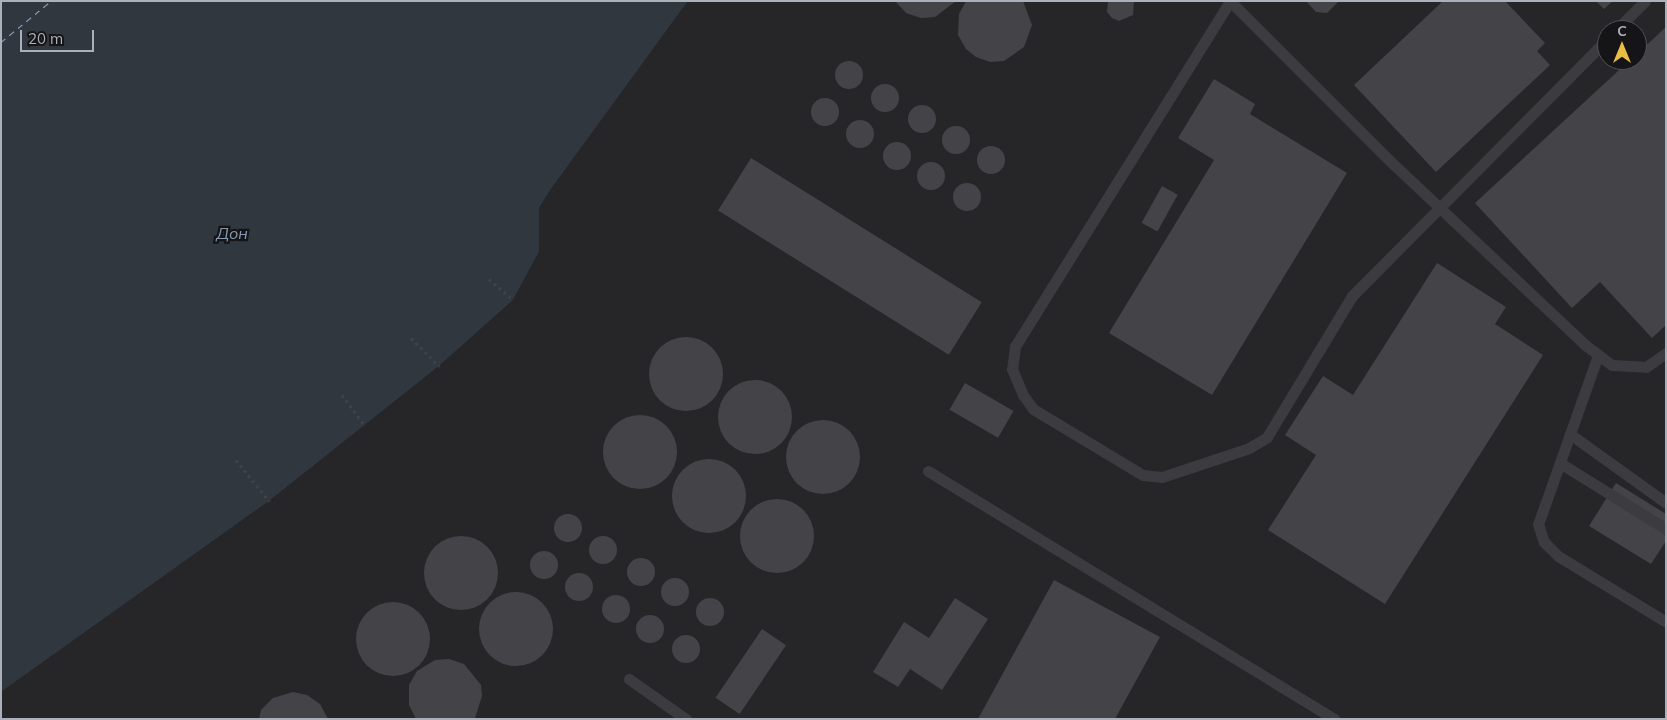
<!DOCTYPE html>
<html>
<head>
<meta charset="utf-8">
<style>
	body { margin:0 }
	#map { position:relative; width:1667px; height:720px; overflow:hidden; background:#1a191c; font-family:Mulish,sans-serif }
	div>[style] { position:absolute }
	.built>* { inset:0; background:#262528 }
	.water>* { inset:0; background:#30373f }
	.ferry>* { height:1px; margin-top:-0.5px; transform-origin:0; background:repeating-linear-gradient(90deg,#869bb3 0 6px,transparent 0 11px) }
	.building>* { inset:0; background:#444448; transform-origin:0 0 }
	.round { border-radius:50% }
	.path>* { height:3px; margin-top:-1.5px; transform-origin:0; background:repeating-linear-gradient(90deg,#414247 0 2.5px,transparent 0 6.5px) }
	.lane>* { height:11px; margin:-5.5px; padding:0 5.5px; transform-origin:5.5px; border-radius:5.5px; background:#3b3b40 }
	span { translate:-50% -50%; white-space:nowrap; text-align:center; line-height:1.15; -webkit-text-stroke:4.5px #151417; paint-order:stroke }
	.water-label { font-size:16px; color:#869bb3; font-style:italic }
	.frame { position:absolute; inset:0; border:2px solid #acb0ba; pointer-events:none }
	.north { position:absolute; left:1597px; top:20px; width:50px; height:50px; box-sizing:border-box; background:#151417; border:1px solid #515258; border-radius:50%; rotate:0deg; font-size:14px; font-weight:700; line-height:20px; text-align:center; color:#acb0ba }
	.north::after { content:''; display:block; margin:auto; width:18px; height:22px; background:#eabe43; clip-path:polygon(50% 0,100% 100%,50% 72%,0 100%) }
	.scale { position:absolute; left:20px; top:30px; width:74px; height:22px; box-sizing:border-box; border:2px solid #acb0ba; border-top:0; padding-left:6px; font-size:15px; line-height:18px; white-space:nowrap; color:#acb0ba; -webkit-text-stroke:4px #151417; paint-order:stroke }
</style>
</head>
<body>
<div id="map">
	<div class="built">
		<div style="clip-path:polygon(evenodd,688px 1px,1666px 1px,1666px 719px,1px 719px,1px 692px,269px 501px,439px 366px,513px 300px,539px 252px,539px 208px,551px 189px,688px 1px,1607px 30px,1637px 30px,1637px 60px,1607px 60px,1607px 30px)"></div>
	</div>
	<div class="water">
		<div style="clip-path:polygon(1px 1px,688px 1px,551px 189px,539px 208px,539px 252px,513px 300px,439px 366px,269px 501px,1px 692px)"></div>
	</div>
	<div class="ferry">
		<div style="left:1px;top:42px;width:65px;rotate:-39.4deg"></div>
	</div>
	<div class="building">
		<div style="clip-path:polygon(895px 1px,956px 1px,935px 17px,921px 18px,906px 13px)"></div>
		<div style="clip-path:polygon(966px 1px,1023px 1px,1032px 25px,1024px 47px,1004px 61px,990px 62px,976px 57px,966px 49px,958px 35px,959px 14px)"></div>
		<div style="clip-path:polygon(1108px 1px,1134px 1px,1133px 15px,1119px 21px,1112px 18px,1107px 12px)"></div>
		<div style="clip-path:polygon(1306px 1px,1339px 1px,1327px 13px,1316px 12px)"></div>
		<div style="clip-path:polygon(1443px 1px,1505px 1px,1545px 43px,1537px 51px,1550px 65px,1436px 172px,1354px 85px)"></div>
		<div style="clip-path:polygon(1596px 1px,1613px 1px,1604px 9px)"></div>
		<div style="clip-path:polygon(1666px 27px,1666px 325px,1652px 338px,1600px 282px,1572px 308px,1475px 203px,1630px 60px,1637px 60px,1637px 54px)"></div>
		<div class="round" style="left:835px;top:61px;width:28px;height:28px"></div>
		<div style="clip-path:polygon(1214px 79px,1255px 104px,1250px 114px,1347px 173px,1212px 395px,1109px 333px,1214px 160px,1178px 138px)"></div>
		<div class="round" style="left:871px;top:84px;width:28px;height:28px"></div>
		<div class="round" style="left:811px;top:98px;width:28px;height:28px"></div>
		<div class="round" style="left:908px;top:105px;width:28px;height:28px"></div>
		<div class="round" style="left:846px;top:120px;width:28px;height:28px"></div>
		<div class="round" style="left:942px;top:126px;width:28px;height:28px"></div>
		<div class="round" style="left:883px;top:142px;width:28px;height:28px"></div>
		<div class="round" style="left:977px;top:146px;width:28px;height:28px"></div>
		<div style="left:751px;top:158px;width:272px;height:62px;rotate:32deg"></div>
		<div class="round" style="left:917px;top:162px;width:28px;height:28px"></div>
		<div class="round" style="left:953px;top:183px;width:28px;height:28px"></div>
		<div style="left:1162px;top:186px;width:18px;height:42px;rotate:29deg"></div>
		<div style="clip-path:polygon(1437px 263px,1506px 307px,1495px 324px,1543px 355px,1385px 604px,1268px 530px,1316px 455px,1285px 435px,1323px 376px,1353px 395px)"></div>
		<div class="round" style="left:649px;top:337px;width:74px;height:74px"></div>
		<div class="round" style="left:718px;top:380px;width:74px;height:74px"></div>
		<div style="left:965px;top:383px;width:56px;height:31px;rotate:30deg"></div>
		<div class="round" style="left:603px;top:415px;width:74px;height:74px"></div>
		<div class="round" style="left:786px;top:420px;width:74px;height:74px"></div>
		<div class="round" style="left:672px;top:459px;width:74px;height:74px"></div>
		<div style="clip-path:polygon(1616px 483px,1666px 514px,1666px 541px,1651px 564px,1589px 526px)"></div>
		<div class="round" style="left:740px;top:499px;width:74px;height:74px"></div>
		<div class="round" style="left:554px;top:514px;width:28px;height:28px"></div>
		<div class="round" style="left:589px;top:536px;width:28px;height:28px"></div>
		<div class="round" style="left:424px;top:536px;width:74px;height:74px"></div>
		<div class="round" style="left:530px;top:551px;width:28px;height:28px"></div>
		<div class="round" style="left:627px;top:558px;width:28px;height:28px"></div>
		<div class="round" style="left:565px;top:573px;width:28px;height:28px"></div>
		<div class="round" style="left:661px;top:578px;width:28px;height:28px"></div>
		<div style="clip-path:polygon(1054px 580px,1160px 637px,1115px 719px,978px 719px)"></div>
		<div class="round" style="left:479px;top:592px;width:74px;height:74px"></div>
		<div class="round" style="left:602px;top:595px;width:28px;height:28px"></div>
		<div class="round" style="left:696px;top:598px;width:28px;height:28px"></div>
		<div style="clip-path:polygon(955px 598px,988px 619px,942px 690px,910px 669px,898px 687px,873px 672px,904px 622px,929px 638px)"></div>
		<div class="round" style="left:356px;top:602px;width:74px;height:74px"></div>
		<div class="round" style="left:636px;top:615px;width:28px;height:28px"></div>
		<div style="left:762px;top:629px;width:29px;height:83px;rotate:34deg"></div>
		<div class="round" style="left:672px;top:635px;width:28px;height:28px"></div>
		<div style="clip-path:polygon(449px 659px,464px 664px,481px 685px,482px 696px,475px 718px,416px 719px,409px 705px,409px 685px,417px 671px,435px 660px)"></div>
		<div style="clip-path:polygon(293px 692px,307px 695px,320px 704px,328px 719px,259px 719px,261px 710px,273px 698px)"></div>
	</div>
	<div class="path">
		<div style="left:489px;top:279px;width:32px;rotate:41deg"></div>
		<div style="left:411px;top:338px;width:40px;rotate:45deg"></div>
		<div style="left:342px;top:395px;width:36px;rotate:53deg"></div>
		<div style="left:236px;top:460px;width:53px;rotate:51.2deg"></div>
	</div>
	<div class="lane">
		<div style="left:1230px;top:1px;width:407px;rotate:121.9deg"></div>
		<div style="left:1015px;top:346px;width:23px;rotate:97deg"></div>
		<div style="left:1012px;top:369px;width:28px;rotate:67deg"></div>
		<div style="left:1023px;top:395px;width:17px;rotate:54deg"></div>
		<div style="left:1033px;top:409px;width:128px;rotate:31deg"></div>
		<div style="left:1143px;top:475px;width:19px;rotate:6deg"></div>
		<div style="left:1162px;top:477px;width:92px;rotate:-18.4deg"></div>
		<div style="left:1249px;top:448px;width:21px;rotate:-31deg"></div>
		<div style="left:1267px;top:437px;width:165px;rotate:-58.9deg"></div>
		<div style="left:1352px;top:296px;width:362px;rotate:-45.2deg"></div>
		<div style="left:1230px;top:1px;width:225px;rotate:45deg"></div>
		<div style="left:1389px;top:160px;width:268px;rotate:43.3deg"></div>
		<div style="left:1584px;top:344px;width:35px;rotate:37deg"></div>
		<div style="left:1612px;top:365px;width:34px;rotate:3deg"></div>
		<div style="left:1646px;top:367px;width:24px;rotate:-35deg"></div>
		<div style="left:1616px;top:30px;width:41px;rotate:-45deg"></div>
		<div style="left:1598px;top:355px;width:179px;rotate:109.5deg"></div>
		<div style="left:1538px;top:524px;width:19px;rotate:72deg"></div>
		<div style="left:1544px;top:542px;width:20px;rotate:45deg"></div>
		<div style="left:1558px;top:556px;width:127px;rotate:31.4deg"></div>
		<div style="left:1570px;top:434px;width:118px;rotate:35.7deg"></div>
		<div style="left:1560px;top:463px;width:125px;rotate:31.9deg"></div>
		<div style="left:928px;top:471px;width:476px;rotate:31.4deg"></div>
		<div style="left:629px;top:679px;width:70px;rotate:35.1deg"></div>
	</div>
	<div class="water-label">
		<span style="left:232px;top:233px">Дон</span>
	</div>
	<div class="frame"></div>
	<div class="north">С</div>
	<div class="scale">20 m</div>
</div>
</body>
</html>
